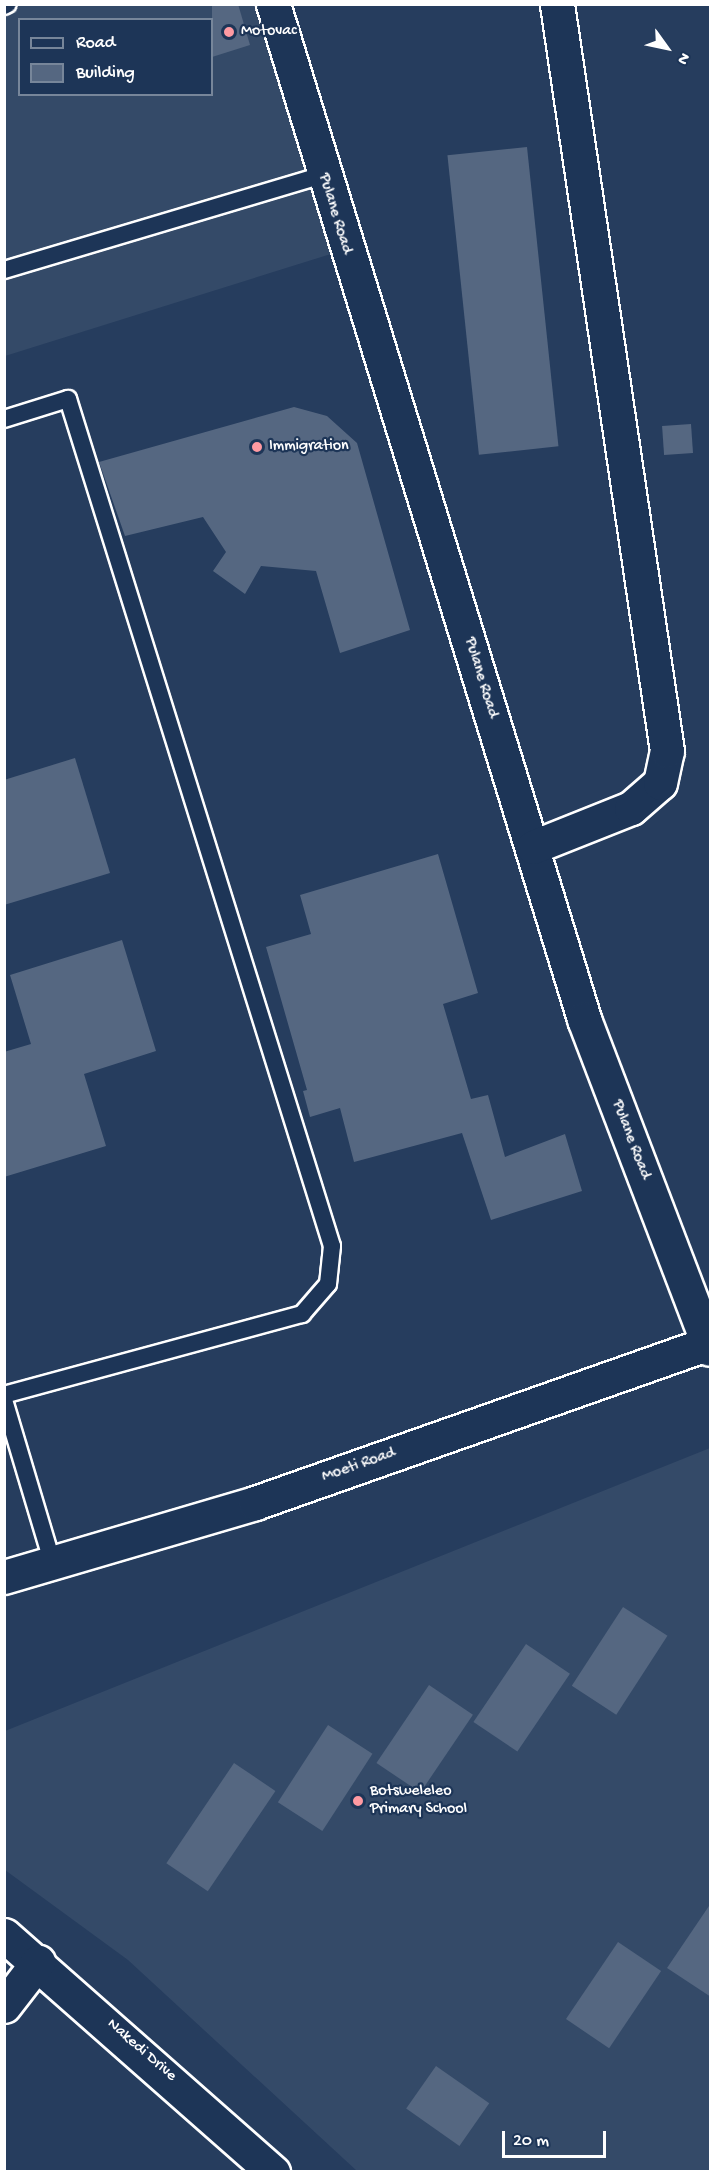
<!DOCTYPE html>
<html>
<head>
<meta charset="utf-8">
<style>
	body { margin:0 }
	#map { position:relative; width:715px; height:2176px; overflow:hidden; background:#263d5e; font-family:"Gochi Hand",sans-serif }
	div>[style] { position:absolute }
	.built>* { inset:0; background:#344a68 }
	.building>* { inset:0; background:#556781; transform-origin:0 0 }
	.roads { filter:drop-shadow(2px 0 #fff) drop-shadow(-2px 0 #fff) drop-shadow(0 2px #fff) drop-shadow(0 -2px #fff) }
	.lane>* { height:16px; margin:-8px; padding:0 8px; transform-origin:8px; border-radius:8px; background:#1d3557 }
	.street>* { height:33px; margin:-16.5px; padding:0 16.5px; transform-origin:16.5px; border-radius:16.5px; background:#1d3557 }
	.secondary>* { height:33px; margin:-16.5px; padding:0 16.5px; transform-origin:16.5px; border-radius:16.5px; background:#1d3557 }
	.dots>* { width:16px; height:16px; translate:-50% -50%; box-sizing:border-box; border:3px solid #1d3557; border-radius:50% }
	span { translate:-50% -50%; white-space:nowrap; text-align:center; line-height:1.15; -webkit-text-stroke:4.5px #1d3557; paint-order:stroke }
	.poi-label { font-size:16px; color:#fff }
	.left { translate:0 -50%; text-align:left }
	.street-label { font-size:16px; color:#fff }
	.frame { position:absolute; inset:0; border:6px solid #fff; pointer-events:none }
	.legend { position:absolute; left:18px; top:18px; width:195px; height:78px; box-sizing:border-box; background:#1d3557; border:2px solid #77869a; margin:0; padding:8px 10px; list-style:none; font-size:18px; color:#fff }
	.legend li { display:flex; align-items:center; gap:12px; height:30px }
	.legend b { width:30px; border:2px solid #77869a }
	.north { position:absolute; left:637px; top:18px; width:60px; height:60px; -webkit-text-stroke:4px #1d3557; paint-order:stroke; rotate:123deg; font-size:16px; font-weight:700; line-height:24px; text-align:center; color:#fff }
	.north::after { content:''; display:block; margin:auto; width:21px; height:27px; background:#fff; clip-path:polygon(50% 0,100% 100%,50% 72%,0 100%) }
	.scale { position:absolute; left:502px; top:2131px; width:104px; height:27px; box-sizing:border-box; border:3px solid #fff; border-top:0; padding-left:8px; font-size:18px; line-height:21px; white-space:nowrap; color:#fff; -webkit-text-stroke:4px #1d3557; paint-order:stroke }
</style>
</head>
<body>
<div id="map">
	<div class="built">
		<div style="clip-path:polygon(evenodd,5px 5px,280px 5px,350px 248px,5px 356px,5px 5px,20px 20px,212px 20px,212px 94px,20px 94px,20px 20px)"></div>
		<div style="clip-path:polygon(710px 1448px,710px 2171px,357px 2171px,128px 1960px,5px 1870px,5px 1731px)"></div>
	</div>
	<div class="building">
		<div style="clip-path:polygon(212px 4px,238px 4px,250px 45px,212px 57px)"></div>
		<div style="left:527px;top:147px;width:301px;height:80px;rotate:84deg"></div>
		<div style="clip-path:polygon(294px 407px,327px 416px,357px 443px,410px 630px,340px 653px,316px 571px,261px 566px,245px 594px,213px 571px,226px 552px,203px 517px,125px 536px,99px 462px)"></div>
		<div style="left:691px;top:424px;width:29px;height:29px;rotate:86deg"></div>
		<div style="clip-path:polygon(75px 758px,110px 873px,4px 905px,4px 780px)"></div>
		<div style="clip-path:polygon(438px 854px,478px 993px,443px 1004px,471px 1099px,488px 1095px,505px 1157px,565px 1134px,582px 1191px,491px 1220px,462px 1133px,354px 1162px,340px 1108px,310px 1117px,303px 1091px,307px 1090px,266px 947px,311px 934px,300px 895px)"></div>
		<div style="clip-path:polygon(122px 940px,156px 1051px,84px 1074px,106px 1146px,4px 1177px,4px 1052px,31px 1044px,10px 975px)"></div>
		<div style="left:623px;top:1607px;width:53px;height:94px;rotate:33deg"></div>
		<div style="left:526px;top:1644px;width:53px;height:94px;rotate:34deg"></div>
		<div style="left:429px;top:1685px;width:53px;height:94px;rotate:34deg"></div>
		<div style="left:328px;top:1725px;width:53px;height:92px;rotate:33deg"></div>
		<div style="left:234px;top:1763px;width:50px;height:121px;rotate:34deg"></div>
		<div style="clip-path:polygon(711px 1903px,711px 1997px,667px 1968px)"></div>
		<div style="left:618px;top:1942px;width:52px;height:93px;rotate:34deg"></div>
		<div style="left:436px;top:2066px;width:65px;height:52px;rotate:35deg"></div>
	</div>
	<div class="roads">
		<div class="lane">
			<div style="left:4px;top:6px;width:4px;rotate:-27deg"></div>
			<div style="left:4px;top:270px;width:332px;rotate:-16.6deg"></div>
			<div style="left:4px;top:419px;width:67px;rotate:-17.4deg"></div>
			<div style="left:68px;top:399px;width:887px;rotate:72.69deg"></div>
			<div style="left:332px;top:1246px;width:38px;rotate:96deg"></div>
			<div style="left:328px;top:1284px;width:40px;rotate:131deg"></div>
			<div style="left:302px;top:1314px;width:309px;rotate:164.8deg"></div>
			<div style="left:4px;top:1400px;width:171px;rotate:73.4deg"></div>
		</div>
		<div class="street">
			<div style="left:273px;top:4px;width:1062px;rotate:72.96deg"></div>
			<div style="left:584px;top:1019px;width:353px;rotate:69.1deg"></div>
			<div style="left:533px;top:847px;width:105px;rotate:-21.7deg"></div>
			<div style="left:631px;top:808px;width:38px;rotate:-41deg"></div>
			<div style="left:660px;top:783px;width:33px;rotate:-78deg"></div>
			<div style="left:667px;top:751px;width:755px;rotate:-98.38deg"></div>
			<div style="left:4px;top:1935px;width:359px;rotate:41.4deg"></div>
			<div style="left:4px;top:2006px;width:56px;rotate:-52.3deg"></div>
		</div>
		<div class="secondary">
			<div style="left:4px;top:1577px;width:262px;rotate:-16.4deg"></div>
			<div style="left:255px;top:1503px;width:482px;rotate:-19.4deg"></div>
		</div>
	</div>
	<div class="dots">
		<div style="left:229px;top:32px;background:#ff9aa2"></div>
		<div style="left:257px;top:447px;background:#ff9aa2"></div>
		<div style="left:358px;top:1801px;background:#ff9aa2"></div>
	</div>
	<div class="poi-label">
		<span class="left" style="left:241px;top:32px">Motovac</span>
		<span class="left" style="left:269px;top:447px">Immigration</span>
		<span class="left" style="left:370px;top:1801px">Botsweleleo<br>Primary School</span>
	</div>
	<div class="street-label">
		<span style="left:334px;top:214px;rotate:73deg">Pulane Road</span>
		<span style="left:480px;top:678px;rotate:73deg">Pulane Road</span>
		<span style="left:630px;top:1140px;rotate:69deg">Pulane Road</span>
		<span style="left:359px;top:1466px;rotate:-19deg">Moeti Road</span>
		<span style="left:141px;top:2051px;rotate:41deg">Nakedi Drive</span>
	</div>
	<div class="frame"></div>
	<ul class="legend">
	<li><b style="height:8px;background:#1d3557"></b>Road</li>
	<li><b style="height:16px;background:#556781"></b>Building</li>
	</ul>
	<div class="north">N</div>
	<div class="scale">20 m</div>
</div>
</body>
</html>
